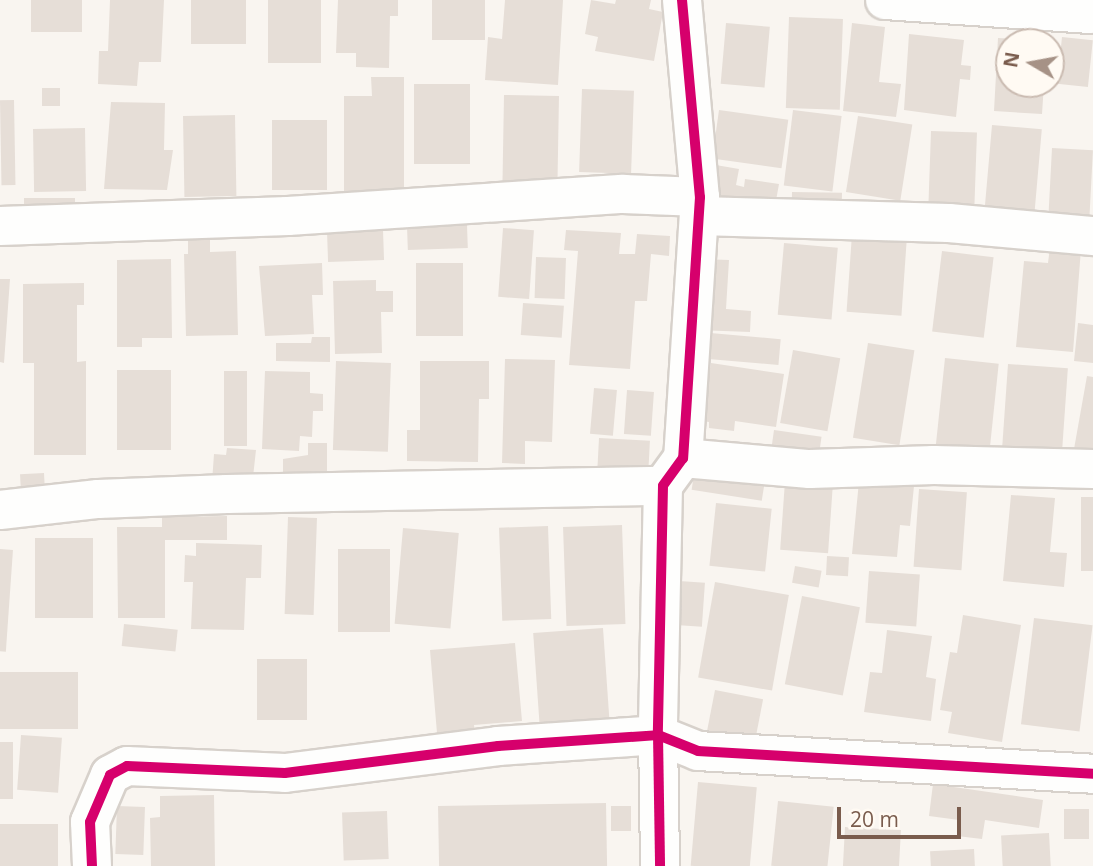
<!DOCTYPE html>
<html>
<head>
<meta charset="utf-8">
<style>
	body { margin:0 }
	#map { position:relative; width:1093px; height:866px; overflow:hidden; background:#f9f5f0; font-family:"Open Sans",sans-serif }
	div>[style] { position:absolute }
	.building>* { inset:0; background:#e6ded7; transform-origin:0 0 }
	.roads { filter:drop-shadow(2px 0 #d7d1cb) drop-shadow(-2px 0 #d7d1cb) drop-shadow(0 2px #d7d1cb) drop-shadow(0 -2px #d7d1cb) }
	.minor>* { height:38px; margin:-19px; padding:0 19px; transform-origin:19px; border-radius:19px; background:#fefefd }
	.cycleway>* { height:10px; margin:-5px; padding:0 5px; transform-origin:5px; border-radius:5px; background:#d6006c }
	span { translate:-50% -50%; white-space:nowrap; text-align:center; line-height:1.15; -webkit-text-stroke:5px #fffaf3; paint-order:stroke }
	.north { position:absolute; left:995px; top:28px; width:70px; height:70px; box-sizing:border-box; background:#fffaf3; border:2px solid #cabbb1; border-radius:50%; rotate:280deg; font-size:19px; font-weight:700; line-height:28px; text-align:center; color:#7a5c4d }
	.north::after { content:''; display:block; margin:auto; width:24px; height:32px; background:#a69286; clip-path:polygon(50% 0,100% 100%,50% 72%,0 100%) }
	.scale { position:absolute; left:837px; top:807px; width:124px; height:32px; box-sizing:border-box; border:4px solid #7a5c4d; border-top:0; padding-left:9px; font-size:21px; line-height:24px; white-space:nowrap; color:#7a5c4d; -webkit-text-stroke:5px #fffaf3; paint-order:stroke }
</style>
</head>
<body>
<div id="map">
	<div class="building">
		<div style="left:31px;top:0;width:51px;height:32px"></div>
		<div style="clip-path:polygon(110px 0,164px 0,161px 62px,139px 62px,137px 86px,98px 84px,99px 51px,108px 51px)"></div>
		<div style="left:191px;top:0;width:55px;height:44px"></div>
		<div style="left:268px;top:0;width:53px;height:63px"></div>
		<div style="clip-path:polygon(338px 0,398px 0,398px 16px,390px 16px,389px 68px,356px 67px,356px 53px,336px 53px)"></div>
		<div style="left:432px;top:0;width:53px;height:40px"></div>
		<div style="clip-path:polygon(505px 0,563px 0,558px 85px,485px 80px,488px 37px,502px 39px)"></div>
		<div style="clip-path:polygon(591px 0,615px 4px,616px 0,651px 0,649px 9px,663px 12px,654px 61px,595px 51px,598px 37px,585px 34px)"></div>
		<div style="left:789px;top:17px;width:54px;height:91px;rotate:2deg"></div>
		<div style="left:726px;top:23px;width:44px;height:61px;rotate:5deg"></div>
		<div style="clip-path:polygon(852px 23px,885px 27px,879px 82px,901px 84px,896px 117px,843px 111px)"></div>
		<div style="clip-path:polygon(909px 34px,964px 40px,961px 65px,971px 66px,970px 80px,960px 79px,956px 117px,904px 110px)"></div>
		<div style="left:1062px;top:37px;width:31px;height:47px;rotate:6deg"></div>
		<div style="clip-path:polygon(998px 38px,1040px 40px,1009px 42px,1009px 84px,1044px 84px,1042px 114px,994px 111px)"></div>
		<div style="clip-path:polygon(371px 77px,404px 77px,404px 193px,344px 194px,344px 96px,372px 96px)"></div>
		<div style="left:414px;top:84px;width:56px;height:80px"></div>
		<div style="left:42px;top:88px;width:18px;height:18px"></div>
		<div style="left:582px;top:89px;width:52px;height:83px;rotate:2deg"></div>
		<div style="left:504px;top:95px;width:55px;height:89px;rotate:1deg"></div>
		<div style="left:14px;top:100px;width:85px;height:14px;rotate:89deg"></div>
		<div style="clip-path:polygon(111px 102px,165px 103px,164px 150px,173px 150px,167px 190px,104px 189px)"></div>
		<div style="left:719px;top:110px;width:70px;height:49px;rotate:8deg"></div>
		<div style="left:793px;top:110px;width:49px;height:76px;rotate:7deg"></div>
		<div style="left:235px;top:115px;width:81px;height:52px;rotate:89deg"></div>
		<div style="left:858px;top:116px;width:55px;height:77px;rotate:9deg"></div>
		<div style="left:272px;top:120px;width:55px;height:70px"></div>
		<div style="left:992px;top:125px;width:50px;height:89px;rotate:5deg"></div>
		<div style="left:85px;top:128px;width:63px;height:52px;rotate:89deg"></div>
		<div style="left:931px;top:131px;width:46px;height:72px;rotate:2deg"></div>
		<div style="left:1052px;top:148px;width:41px;height:66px;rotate:3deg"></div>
		<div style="clip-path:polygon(710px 164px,739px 169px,736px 185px,744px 187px,745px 179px,779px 184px,775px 206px,704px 204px)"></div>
		<div style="left:792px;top:192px;width:50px;height:23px;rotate:1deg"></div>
		<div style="left:75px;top:198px;width:18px;height:51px;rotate:90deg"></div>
		<div style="left:467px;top:225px;width:23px;height:60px;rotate:88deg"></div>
		<div style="left:503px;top:228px;width:31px;height:69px;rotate:4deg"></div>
		<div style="left:383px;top:230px;width:30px;height:56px;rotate:88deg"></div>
		<div style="clip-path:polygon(566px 230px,621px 233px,619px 254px,635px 254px,637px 234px,670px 236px,669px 256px,651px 254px,647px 301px,635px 301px,630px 369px,569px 365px,578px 251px,564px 250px)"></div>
		<div style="left:852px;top:234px;width:55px;height:78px;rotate:4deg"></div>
		<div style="clip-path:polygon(210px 236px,210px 252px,236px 251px,238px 335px,186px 336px,184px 254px,188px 254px,188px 237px)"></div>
		<div style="left:784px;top:243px;width:54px;height:72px;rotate:5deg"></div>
		<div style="clip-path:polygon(1050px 247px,1081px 249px,1073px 352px,1016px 347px,1024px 261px,1048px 263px)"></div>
		<div style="left:942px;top:251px;width:52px;height:81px;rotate:7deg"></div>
		<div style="left:536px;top:257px;width:30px;height:41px;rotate:2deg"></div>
		<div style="clip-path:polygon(171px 259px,172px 338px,142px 338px,142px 347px,117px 347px,117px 260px)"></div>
		<div style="clip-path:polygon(701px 259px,729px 260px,726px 309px,751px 311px,750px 332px,697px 330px)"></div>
		<div style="clip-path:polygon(322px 263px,323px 295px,312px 295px,314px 334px,265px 336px,259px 266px)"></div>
		<div style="left:416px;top:263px;width:47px;height:73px"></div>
		<div style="clip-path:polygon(0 279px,10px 279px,4px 363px,0 362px)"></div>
		<div style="clip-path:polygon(376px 280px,376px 291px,393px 291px,393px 312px,381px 312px,382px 353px,335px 354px,333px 281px)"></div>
		<div style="clip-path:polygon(84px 283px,84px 305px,77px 305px,77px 362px,86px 361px,86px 455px,34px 455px,34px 363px,23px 363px,23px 284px)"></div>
		<div style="left:523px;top:303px;width:41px;height:32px;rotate:4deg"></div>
		<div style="clip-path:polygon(1078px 323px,1093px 325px,1093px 363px,1074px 361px)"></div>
		<div style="left:699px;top:332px;width:82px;height:26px;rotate:5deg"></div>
		<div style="clip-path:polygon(312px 337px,330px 337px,330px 362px,276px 361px,276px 343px,311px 343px)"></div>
		<div style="left:868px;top:343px;width:47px;height:96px;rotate:9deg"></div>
		<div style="left:793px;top:350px;width:48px;height:74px;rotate:10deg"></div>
		<div style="left:945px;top:358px;width:54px;height:91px;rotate:6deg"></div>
		<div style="clip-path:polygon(505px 359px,555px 360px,552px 442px,525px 441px,525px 464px,502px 463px)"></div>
		<div style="left:336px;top:361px;width:55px;height:89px;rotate:2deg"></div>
		<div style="clip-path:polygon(420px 361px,489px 361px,489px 399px,479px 399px,478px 462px,407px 461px,407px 430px,420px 430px)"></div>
		<div style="clip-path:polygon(711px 363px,784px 374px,776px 427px,735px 421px,734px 431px,709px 428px,709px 422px,694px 420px,700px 378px,708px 379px)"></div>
		<div style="left:1008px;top:364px;width:60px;height:88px;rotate:4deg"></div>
		<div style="left:117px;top:370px;width:54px;height:80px"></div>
		<div style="left:224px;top:371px;width:23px;height:75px"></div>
		<div style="clip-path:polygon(265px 371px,310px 372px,310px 393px,323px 394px,323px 411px,313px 411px,312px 437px,300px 436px,299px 451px,262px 449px)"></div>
		<div style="clip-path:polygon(1087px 376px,1093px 377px,1093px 453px,1074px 449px)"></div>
		<div style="left:594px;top:388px;width:23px;height:46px;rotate:5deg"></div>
		<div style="left:627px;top:390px;width:27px;height:44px;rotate:4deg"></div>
		<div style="left:774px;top:430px;width:48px;height:25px;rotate:8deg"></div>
		<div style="left:599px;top:438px;width:51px;height:28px;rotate:3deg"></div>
		<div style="clip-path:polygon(308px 443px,327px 443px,327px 480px,283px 487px,283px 459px,308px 455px)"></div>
		<div style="clip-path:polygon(227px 448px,256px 450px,252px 486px,212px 482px,214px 454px,226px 455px)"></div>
		<div style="left:696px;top:462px;width:71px;height:28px;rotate:9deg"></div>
		<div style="left:44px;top:473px;width:20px;height:24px;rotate:87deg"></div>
		<div style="left:785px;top:481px;width:48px;height:69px;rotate:4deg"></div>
		<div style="clip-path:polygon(859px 481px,914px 486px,910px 526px,900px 525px,897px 557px,852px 554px)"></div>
		<div style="left:919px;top:489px;width:48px;height:78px;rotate:4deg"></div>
		<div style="clip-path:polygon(1011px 495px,1055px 498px,1050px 552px,1067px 553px,1064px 587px,1003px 581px)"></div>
		<div style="left:1081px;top:497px;width:12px;height:74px"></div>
		<div style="left:716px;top:503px;width:56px;height:63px;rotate:6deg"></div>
		<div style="clip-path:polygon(227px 516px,227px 540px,165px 540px,165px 618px,118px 618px,117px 527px,162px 527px,162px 517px)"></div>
		<div style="left:288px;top:517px;width:29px;height:97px;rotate:2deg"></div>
		<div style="left:622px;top:525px;width:99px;height:59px;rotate:88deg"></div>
		<div style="left:548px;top:526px;width:93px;height:49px;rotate:88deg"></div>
		<div style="left:403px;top:528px;width:56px;height:96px;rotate:5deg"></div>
		<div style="left:35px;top:538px;width:58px;height:80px"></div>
		<div style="clip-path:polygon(196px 543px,262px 545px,261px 578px,246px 578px,244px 630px,191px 629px,193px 582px,184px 582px,185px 555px,196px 556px)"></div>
		<div style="left:0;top:549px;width:13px;height:102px;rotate:4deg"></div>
		<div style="left:338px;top:549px;width:52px;height:83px"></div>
		<div style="left:827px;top:556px;width:22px;height:19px;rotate:3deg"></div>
		<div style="left:795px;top:566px;width:27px;height:17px;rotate:10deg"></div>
		<div style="left:869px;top:571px;width:51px;height:52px;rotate:4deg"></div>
		<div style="left:679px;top:581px;width:26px;height:44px;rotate:4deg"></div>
		<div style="left:715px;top:582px;width:75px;height:97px;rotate:10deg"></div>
		<div style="left:802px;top:596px;width:59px;height:90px;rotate:11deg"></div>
		<div style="clip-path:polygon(963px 615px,1021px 625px,1002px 742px,948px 733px,952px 712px,940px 710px,950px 652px,957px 653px)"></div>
		<div style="left:1034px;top:618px;width:59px;height:107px;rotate:7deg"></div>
		<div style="left:124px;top:624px;width:54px;height:22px;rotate:6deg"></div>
		<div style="left:603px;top:628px;width:113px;height:70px;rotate:86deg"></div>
		<div style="clip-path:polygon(887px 630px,932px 636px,926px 677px,936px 679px,931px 721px,864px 712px,870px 672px,882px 673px)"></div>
		<div style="clip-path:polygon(515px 643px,522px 721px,474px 725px,476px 742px,438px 745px,430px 650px)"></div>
		<div style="left:257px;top:659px;width:50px;height:61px"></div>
		<div style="left:0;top:672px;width:78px;height:57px"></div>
		<div style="left:715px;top:690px;width:49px;height:46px;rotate:11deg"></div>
		<div style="left:21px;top:735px;width:41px;height:55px;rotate:4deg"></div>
		<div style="left:0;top:742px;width:13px;height:57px"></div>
		<div style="left:698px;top:782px;width:59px;height:84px;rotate:5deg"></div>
		<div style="clip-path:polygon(933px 784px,1043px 800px,1039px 828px,985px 820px,982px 839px,957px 836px,959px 820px,929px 816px)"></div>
		<div style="clip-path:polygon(214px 795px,215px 866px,151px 866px,150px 818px,160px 817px,160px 796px)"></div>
		<div style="left:778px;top:801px;width:56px;height:65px;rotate:6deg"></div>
		<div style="left:606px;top:803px;width:63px;height:168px;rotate:89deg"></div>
		<div style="left:117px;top:806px;width:28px;height:48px;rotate:2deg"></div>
		<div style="left:611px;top:806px;width:20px;height:25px"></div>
		<div style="left:1064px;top:809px;width:25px;height:30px"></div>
		<div style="left:387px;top:811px;width:48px;height:45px;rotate:88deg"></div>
		<div style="left:58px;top:824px;width:42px;height:58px;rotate:90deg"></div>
		<div style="left:845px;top:827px;width:56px;height:39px;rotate:3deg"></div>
		<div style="left:1049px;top:833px;width:33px;height:48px;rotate:87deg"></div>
		<div style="left:974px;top:849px;width:17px;height:44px;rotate:87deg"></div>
	</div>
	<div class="roads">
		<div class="minor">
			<div style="left:682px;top:0;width:198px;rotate:84.8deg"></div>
			<div style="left:700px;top:197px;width:262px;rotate:93.7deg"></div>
			<div style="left:683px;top:458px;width:34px;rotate:126deg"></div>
			<div style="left:663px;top:486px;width:249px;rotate:91.2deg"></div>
			<div style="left:658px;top:735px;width:43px;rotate:21.8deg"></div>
			<div style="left:698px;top:751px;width:396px;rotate:3.3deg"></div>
			<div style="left:885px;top:0;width:208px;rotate:3.9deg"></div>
			<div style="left:699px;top:216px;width:250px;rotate:1.6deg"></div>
			<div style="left:949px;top:223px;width:145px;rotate:5.2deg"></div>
			<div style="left:0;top:226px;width:288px;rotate:-2deg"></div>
			<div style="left:288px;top:216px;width:336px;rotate:-3.8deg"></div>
			<div style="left:623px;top:194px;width:77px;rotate:2.2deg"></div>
			<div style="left:683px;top:458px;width:127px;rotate:5deg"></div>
			<div style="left:810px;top:469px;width:124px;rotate:-1.8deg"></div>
			<div style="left:934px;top:465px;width:159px;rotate:1.4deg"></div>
			<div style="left:0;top:510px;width:99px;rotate:-6.4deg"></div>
			<div style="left:98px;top:499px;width:129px;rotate:-2.2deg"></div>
			<div style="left:227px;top:494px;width:436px;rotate:-1.1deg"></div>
			<div style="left:92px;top:866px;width:44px;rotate:-92.6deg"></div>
			<div style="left:90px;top:822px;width:51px;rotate:-66.9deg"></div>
			<div style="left:110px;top:775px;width:19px;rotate:-28deg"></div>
			<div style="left:127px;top:766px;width:158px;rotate:2.5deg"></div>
			<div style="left:285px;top:773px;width:215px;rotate:-7.2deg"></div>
			<div style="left:498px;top:746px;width:160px;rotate:-3.9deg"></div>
			<div style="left:658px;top:735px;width:131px;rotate:89.1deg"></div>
		</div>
	</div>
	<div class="cycleway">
		<div style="left:682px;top:0;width:198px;rotate:84.8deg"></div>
		<div style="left:700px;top:197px;width:262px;rotate:93.7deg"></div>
		<div style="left:683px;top:458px;width:34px;rotate:126deg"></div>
		<div style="left:663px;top:486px;width:249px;rotate:91.2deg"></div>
		<div style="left:658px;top:735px;width:43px;rotate:21.8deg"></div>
		<div style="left:698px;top:751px;width:396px;rotate:3.3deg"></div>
		<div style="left:92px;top:866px;width:44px;rotate:-92.6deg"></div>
		<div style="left:90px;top:822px;width:51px;rotate:-66.9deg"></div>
		<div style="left:110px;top:775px;width:19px;rotate:-28deg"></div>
		<div style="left:127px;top:766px;width:158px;rotate:2.5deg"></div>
		<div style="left:285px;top:773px;width:215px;rotate:-7.2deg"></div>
		<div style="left:498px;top:746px;width:160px;rotate:-3.9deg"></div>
		<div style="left:658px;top:735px;width:131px;rotate:89.1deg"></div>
	</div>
	<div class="north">N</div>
	<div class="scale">20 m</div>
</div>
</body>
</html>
